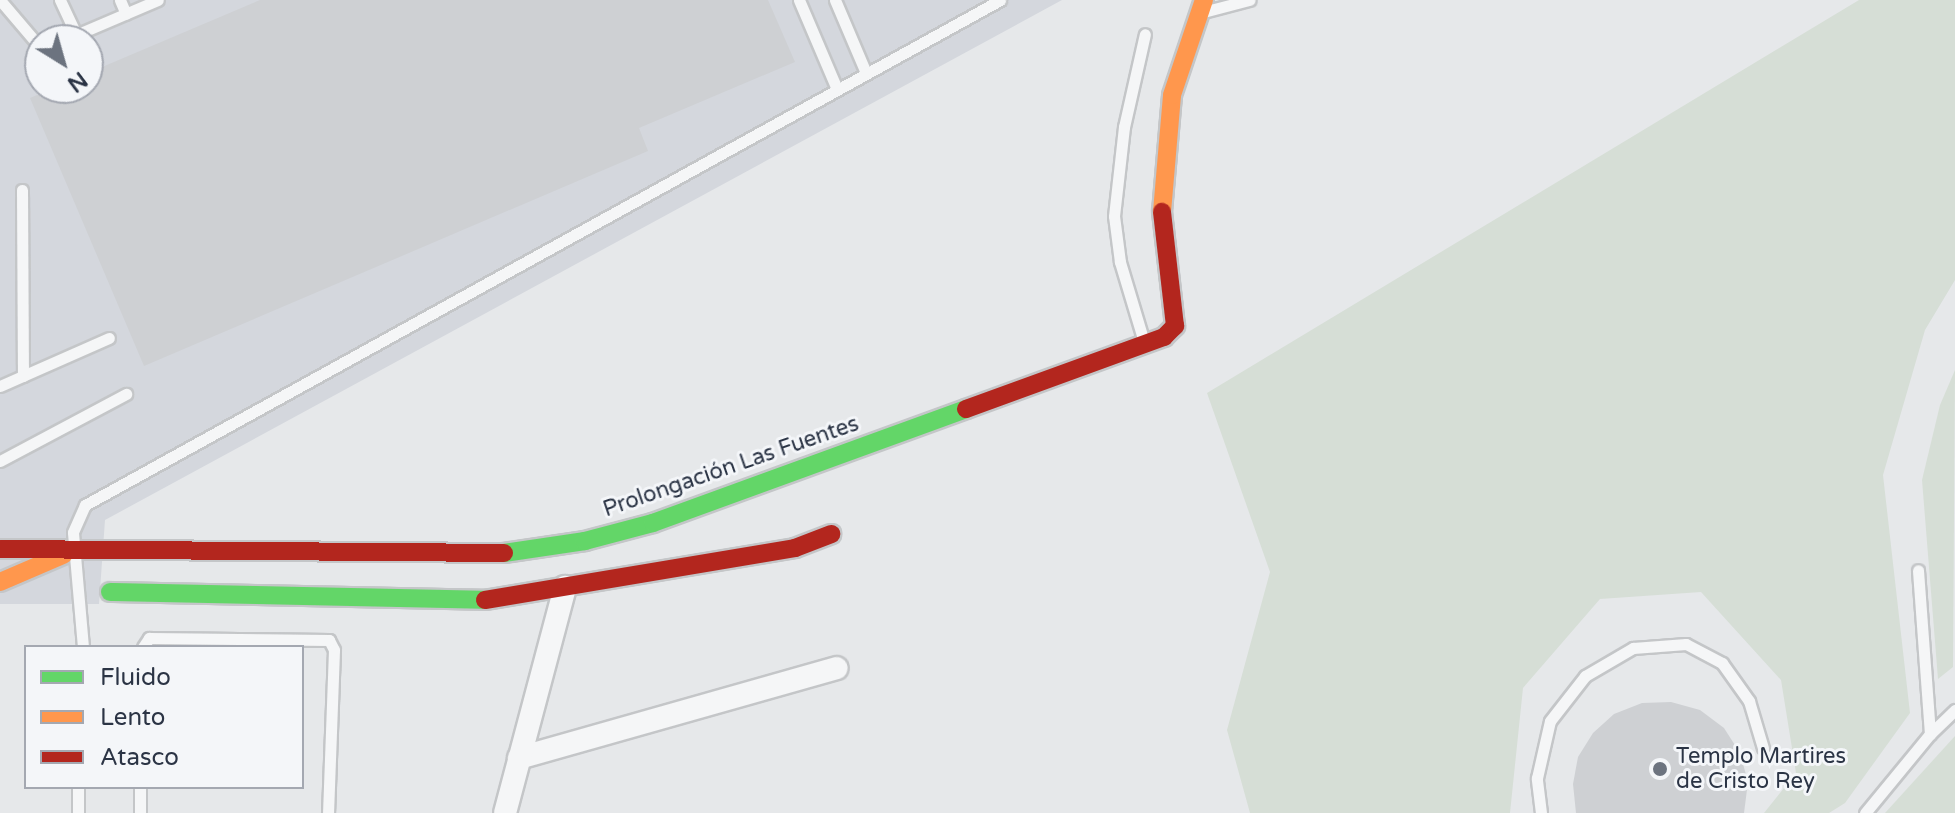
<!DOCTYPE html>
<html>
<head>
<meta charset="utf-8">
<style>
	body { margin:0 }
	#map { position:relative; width:1955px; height:813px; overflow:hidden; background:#e6e8ea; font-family:"Varela Round",sans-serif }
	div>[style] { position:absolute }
	.built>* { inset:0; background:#d4d7dd }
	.green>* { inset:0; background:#d6ded6 }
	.building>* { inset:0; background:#ced0d3 }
	.roads { filter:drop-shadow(2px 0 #c4c6c8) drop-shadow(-2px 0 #c4c6c8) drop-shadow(0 2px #c4c6c8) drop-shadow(0 -2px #c4c6c8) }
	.lane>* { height:11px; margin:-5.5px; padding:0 5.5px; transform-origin:5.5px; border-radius:5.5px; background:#f5f6f7 }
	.street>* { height:22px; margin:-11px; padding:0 11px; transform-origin:11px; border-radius:11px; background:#f5f6f7 }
	.fast>* { height:18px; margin:-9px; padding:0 9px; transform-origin:9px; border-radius:9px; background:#63d668 }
	.slow>* { height:18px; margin:-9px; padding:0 9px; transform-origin:9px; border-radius:9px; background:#ff974d }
	.jam>* { height:18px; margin:-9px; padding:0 9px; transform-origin:9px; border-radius:9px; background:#b3261e }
	.dots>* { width:22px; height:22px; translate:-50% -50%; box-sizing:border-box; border:4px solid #f4f6f9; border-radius:50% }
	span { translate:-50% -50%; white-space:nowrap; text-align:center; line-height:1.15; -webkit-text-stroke:6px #f4f6f9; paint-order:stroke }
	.street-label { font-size:22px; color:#2b3445 }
	.poi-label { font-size:22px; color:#2b3445 }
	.left { translate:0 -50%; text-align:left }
	.legend { position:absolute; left:24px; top:645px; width:280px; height:144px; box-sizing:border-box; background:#f4f6f9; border:2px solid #a4a8b1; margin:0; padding:10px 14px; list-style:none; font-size:24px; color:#2b3445 }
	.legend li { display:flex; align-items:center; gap:16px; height:40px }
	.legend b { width:40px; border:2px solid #a4a8b1 }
	.north { position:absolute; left:24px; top:24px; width:80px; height:80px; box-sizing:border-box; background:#f4f6f9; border:2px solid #a4a8b1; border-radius:50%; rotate:143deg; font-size:22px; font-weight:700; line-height:32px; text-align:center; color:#2b3445 }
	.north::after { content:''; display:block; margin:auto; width:28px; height:36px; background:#6c737f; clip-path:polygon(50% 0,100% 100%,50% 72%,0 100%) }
</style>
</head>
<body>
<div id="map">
	<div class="built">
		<div style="clip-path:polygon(evenodd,0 0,1062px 0,105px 520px,99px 604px,0 604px,0 0,40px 40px,88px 40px,88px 88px,40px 88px,40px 40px)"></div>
	</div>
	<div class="green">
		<div style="clip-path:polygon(1859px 0,1955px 0,1955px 280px,1925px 330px,1883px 475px,1910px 713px,1845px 803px,1829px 813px,1764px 813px,1796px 773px,1781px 680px,1701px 592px,1600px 599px,1523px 688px,1510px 813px,1250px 813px,1227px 730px,1270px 572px,1207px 393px)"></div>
		<div style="clip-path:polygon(1955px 370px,1953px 667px,1938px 679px,1922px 480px,1940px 405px)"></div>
		<div style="clip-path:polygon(1955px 736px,1955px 813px,1885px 813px)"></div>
	</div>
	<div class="building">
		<div style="clip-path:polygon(260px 0,768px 0,795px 62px,639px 128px,648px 151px,144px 366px,30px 98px,54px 88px,88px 88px,88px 73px)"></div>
		<div style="clip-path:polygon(1671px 702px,1700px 710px,1724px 728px,1740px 753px,1748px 782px,1744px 813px,1576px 813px,1573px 784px,1578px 757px,1593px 733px,1614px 714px,1642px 703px)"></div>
	</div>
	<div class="roads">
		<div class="lane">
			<div style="left:0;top:0;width:62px;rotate:49.6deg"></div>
			<div style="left:60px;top:0;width:38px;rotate:65deg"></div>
			<div style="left:120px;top:0;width:15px;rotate:67deg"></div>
			<div style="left:799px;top:0;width:97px;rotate:66.9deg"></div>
			<div style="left:835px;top:0;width:79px;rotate:67deg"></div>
			<div style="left:1203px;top:12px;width:48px;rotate:-14.6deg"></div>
			<div style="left:64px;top:40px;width:102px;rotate:-23.1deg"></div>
			<div style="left:22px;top:190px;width:186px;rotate:89.7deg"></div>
			<div style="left:1144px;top:342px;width:84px;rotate:-106.7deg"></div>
			<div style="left:1120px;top:262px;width:46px;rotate:-97.4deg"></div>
			<div style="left:1114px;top:216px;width:90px;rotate:-83.6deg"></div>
			<div style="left:1124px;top:127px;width:95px;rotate:-77.3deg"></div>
			<div style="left:0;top:386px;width:119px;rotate:-23.8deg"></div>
			<div style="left:0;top:461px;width:143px;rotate:-28deg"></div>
			<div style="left:83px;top:647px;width:115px;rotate:-95deg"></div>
			<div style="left:73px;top:532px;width:30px;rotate:-66deg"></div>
			<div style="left:85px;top:505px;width:1045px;rotate:-28.89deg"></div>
			<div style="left:143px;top:647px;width:11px;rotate:-56deg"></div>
			<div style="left:149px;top:638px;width:180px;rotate:0.6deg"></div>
			<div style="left:329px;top:640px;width:11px;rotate:63deg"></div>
			<div style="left:334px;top:650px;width:163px;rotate:92.1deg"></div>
			<div style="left:1930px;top:734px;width:35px;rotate:-44deg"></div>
			<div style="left:78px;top:813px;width:26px;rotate:-90deg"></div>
			<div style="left:140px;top:813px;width:26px;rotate:-90deg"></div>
			<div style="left:1541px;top:813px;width:35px;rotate:-97deg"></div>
			<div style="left:1537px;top:778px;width:58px;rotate:-77.2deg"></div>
			<div style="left:1550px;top:721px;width:57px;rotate:-52.1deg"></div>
			<div style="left:1585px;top:676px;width:56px;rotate:-30.3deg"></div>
			<div style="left:1633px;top:648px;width:53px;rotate:-4.3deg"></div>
			<div style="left:1686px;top:644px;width:41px;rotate:27.8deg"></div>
			<div style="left:1722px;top:663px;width:47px;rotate:54.6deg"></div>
			<div style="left:1749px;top:701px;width:49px;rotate:73.4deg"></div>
			<div style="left:1865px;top:813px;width:102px;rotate:-50.6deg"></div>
			<div style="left:1930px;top:734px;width:164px;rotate:-94.2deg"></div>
		</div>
		<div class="street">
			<div style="left:519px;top:758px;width:330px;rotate:-15.8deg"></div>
			<div style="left:505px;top:813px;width:234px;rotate:-75.1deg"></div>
		</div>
		<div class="fast">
			<div style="left:504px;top:553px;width:82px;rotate:-8.4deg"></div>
			<div style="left:585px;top:541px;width:70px;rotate:-14.8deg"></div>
			<div style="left:653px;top:523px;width:333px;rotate:-20deg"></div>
			<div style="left:110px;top:592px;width:375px;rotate:1.2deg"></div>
		</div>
		<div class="slow">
			<div style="left:1162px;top:212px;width:117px;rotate:-85.1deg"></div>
			<div style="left:1172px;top:95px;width:100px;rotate:-71.4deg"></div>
			<div style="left:0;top:582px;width:69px;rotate:-23.2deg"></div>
		</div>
		<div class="jam">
			<div style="left:966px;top:409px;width:211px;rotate:-20deg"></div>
			<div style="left:1164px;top:337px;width:16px;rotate:-45deg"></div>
			<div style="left:1175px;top:326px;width:115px;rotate:-96.5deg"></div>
			<div style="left:0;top:549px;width:504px;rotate:0.45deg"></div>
			<div style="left:485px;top:600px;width:314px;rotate:-9.5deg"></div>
			<div style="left:795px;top:548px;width:39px;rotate:-21deg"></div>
		</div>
	</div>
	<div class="dots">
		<div style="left:1660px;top:769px;background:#6c737f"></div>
	</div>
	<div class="street-label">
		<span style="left:731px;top:467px;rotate:-19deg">Prolongación Las Fuentes</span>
	</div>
	<div class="poi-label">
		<span class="left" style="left:1676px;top:769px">Templo Martires<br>de Cristo Rey</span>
	</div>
	<ul class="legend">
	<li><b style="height:10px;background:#63d668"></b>Fluido</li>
	<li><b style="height:10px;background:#ff974d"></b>Lento</li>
	<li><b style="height:10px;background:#b3261e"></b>Atasco</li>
	</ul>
	<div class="north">N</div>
</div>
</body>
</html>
